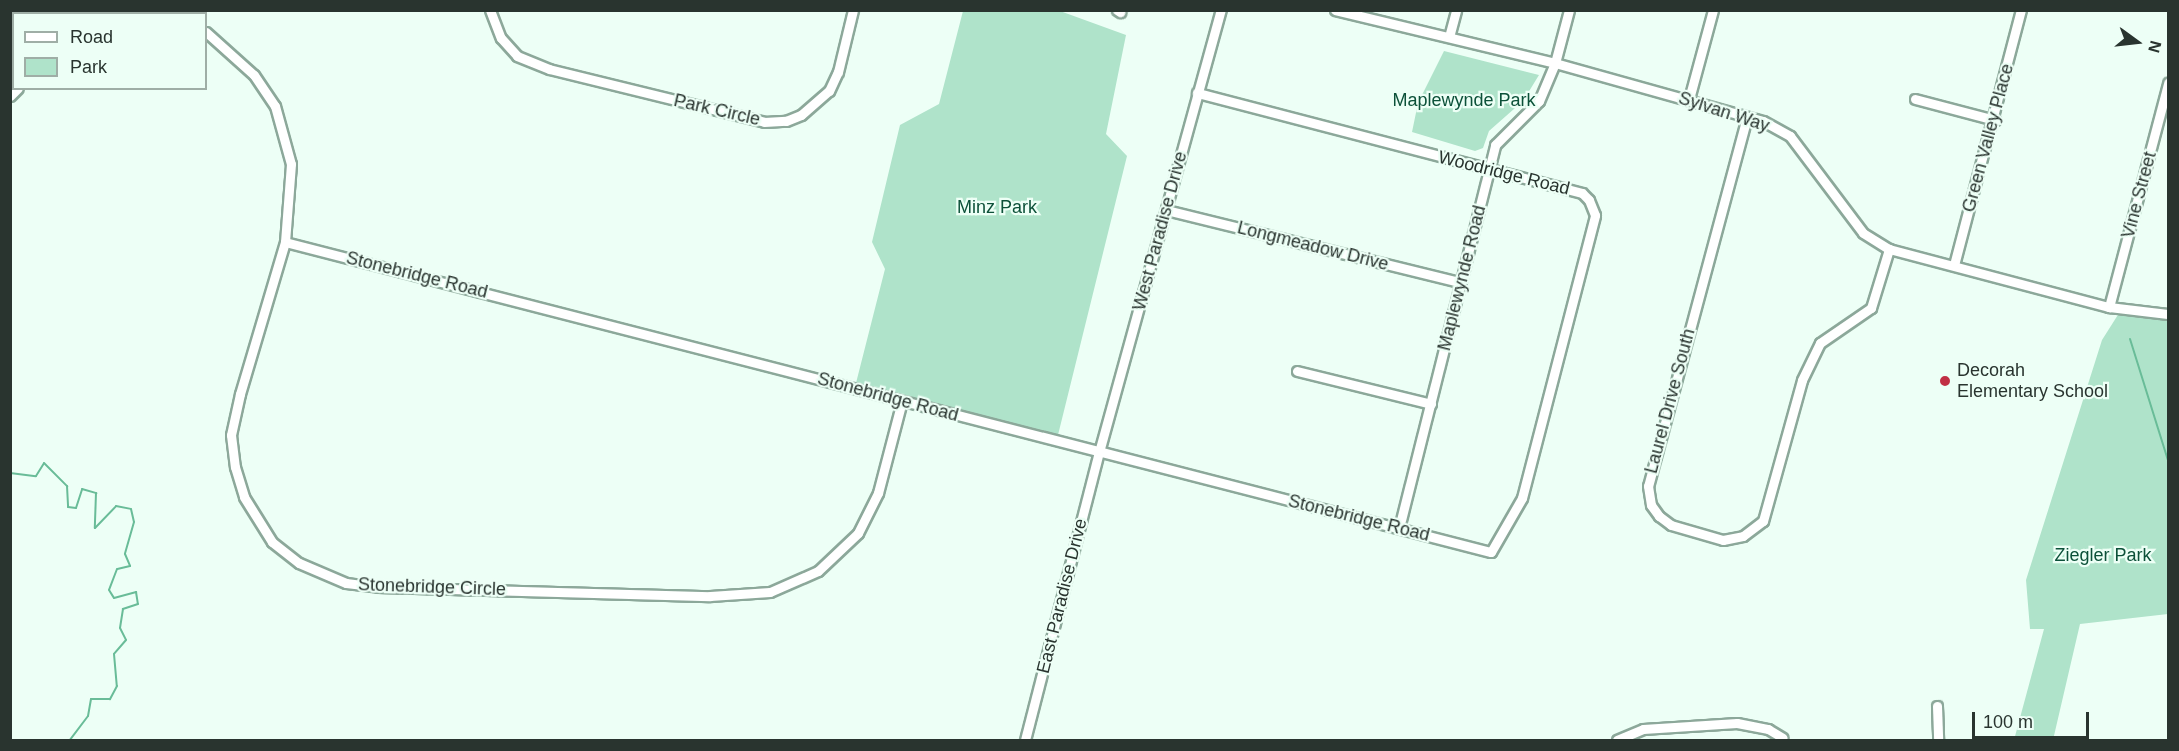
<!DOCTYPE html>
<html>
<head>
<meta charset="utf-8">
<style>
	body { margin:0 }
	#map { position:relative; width:2179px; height:751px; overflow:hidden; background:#edfff6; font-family:Arial,sans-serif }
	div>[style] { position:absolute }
	.green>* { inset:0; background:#afe3ca }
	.stream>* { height:2px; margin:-1px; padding:0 1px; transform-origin:1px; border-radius:1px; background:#69bc98 }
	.roads { filter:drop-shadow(2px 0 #8ca89a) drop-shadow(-2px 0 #8ca89a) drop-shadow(0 2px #8ca89a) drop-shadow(0 -2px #8ca89a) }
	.minor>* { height:9px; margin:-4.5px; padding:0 4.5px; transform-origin:4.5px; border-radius:4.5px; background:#fff }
	.dots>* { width:16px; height:16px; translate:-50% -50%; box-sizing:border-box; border:3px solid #edfff6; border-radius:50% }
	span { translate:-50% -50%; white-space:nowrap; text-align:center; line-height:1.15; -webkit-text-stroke:4.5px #edfff6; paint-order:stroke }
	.park-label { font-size:18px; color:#0c5139 }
	.street-label { font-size:18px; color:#29342f }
	.poi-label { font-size:18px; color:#29342f }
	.left { translate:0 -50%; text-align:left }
	.frame { position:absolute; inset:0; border:12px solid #29342f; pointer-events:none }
	.legend { position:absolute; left:12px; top:12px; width:195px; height:78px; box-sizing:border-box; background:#edfff6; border:2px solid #9faea6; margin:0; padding:8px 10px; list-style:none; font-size:18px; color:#29342f }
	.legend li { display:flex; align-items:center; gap:12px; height:30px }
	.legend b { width:30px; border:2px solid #9faea6 }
	.north { position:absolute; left:2107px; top:12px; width:60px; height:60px; -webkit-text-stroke:4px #edfff6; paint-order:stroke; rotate:105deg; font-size:16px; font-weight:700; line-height:24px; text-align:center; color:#29342f }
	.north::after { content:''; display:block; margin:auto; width:21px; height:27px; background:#29342f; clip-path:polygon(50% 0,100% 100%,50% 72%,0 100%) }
	.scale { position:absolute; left:1972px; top:712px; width:117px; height:27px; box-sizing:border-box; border:3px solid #29342f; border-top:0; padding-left:8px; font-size:18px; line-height:21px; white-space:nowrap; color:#29342f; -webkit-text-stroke:4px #edfff6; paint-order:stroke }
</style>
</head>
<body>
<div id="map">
	<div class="green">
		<div style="clip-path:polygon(963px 11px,1060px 11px,1126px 35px,1106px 134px,1127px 156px,1058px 435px,856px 383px,885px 269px,872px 242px,900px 125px,939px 104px)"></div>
		<div style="clip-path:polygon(1444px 51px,1539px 75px,1523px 101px,1489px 131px,1483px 148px,1475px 151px,1412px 132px,1418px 103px)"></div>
		<div style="clip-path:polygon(2121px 310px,2168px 314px,2168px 614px,2080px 624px,2053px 740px,2014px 740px,2044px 629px,2030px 629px,2026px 580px,2102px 340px)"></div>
	</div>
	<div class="stream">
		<div style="left:2130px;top:339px;width:127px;rotate:72.6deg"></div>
		<div style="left:10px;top:473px;width:26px;rotate:7deg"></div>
		<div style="left:36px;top:476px;width:15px;rotate:-58deg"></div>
		<div style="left:44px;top:463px;width:33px;rotate:45deg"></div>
		<div style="left:67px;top:486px;width:21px;rotate:87deg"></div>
		<div style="left:68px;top:507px;width:8px;rotate:7deg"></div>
		<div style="left:76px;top:508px;width:20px;rotate:-72deg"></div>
		<div style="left:82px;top:489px;width:15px;rotate:16deg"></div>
		<div style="left:96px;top:493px;width:35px;rotate:92deg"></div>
		<div style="left:95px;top:528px;width:30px;rotate:-46deg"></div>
		<div style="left:116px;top:506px;width:15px;rotate:11deg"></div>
		<div style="left:131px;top:509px;width:13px;rotate:77deg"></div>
		<div style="left:134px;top:522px;width:33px;rotate:106deg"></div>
		<div style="left:125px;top:554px;width:13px;rotate:67deg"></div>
		<div style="left:130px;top:566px;width:13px;rotate:167deg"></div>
		<div style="left:117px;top:569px;width:22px;rotate:111deg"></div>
		<div style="left:109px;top:590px;width:9px;rotate:58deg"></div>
		<div style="left:114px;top:598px;width:23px;rotate:-15deg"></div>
		<div style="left:136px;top:592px;width:12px;rotate:81deg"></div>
		<div style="left:138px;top:604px;width:16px;rotate:162deg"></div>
		<div style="left:123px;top:609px;width:19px;rotate:99deg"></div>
		<div style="left:120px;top:628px;width:13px;rotate:63deg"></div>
		<div style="left:126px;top:640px;width:18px;rotate:131deg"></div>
		<div style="left:114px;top:654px;width:32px;rotate:85deg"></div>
		<div style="left:117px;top:686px;width:15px;rotate:118deg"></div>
		<div style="left:110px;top:699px;width:19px;rotate:180deg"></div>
		<div style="left:91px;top:699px;width:17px;rotate:100deg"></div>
		<div style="left:88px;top:716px;width:30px;rotate:127deg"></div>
	</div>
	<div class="roads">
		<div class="minor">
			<div style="left:174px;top:10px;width:6px;rotate:45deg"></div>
			<div style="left:490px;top:10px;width:30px;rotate:69deg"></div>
			<div style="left:501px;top:38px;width:24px;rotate:48deg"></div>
			<div style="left:517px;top:56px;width:35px;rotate:22deg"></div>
			<div style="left:549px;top:69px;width:221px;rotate:13.8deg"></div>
			<div style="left:764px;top:122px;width:22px;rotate:-3deg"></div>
			<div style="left:786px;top:121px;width:16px;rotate:-22deg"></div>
			<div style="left:801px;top:115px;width:37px;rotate:-41deg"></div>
			<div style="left:829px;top:91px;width:21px;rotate:-65deg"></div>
			<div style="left:838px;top:72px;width:64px;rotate:-76.4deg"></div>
			<div style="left:1117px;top:10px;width:4px;rotate:34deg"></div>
			<div style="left:1335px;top:10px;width:226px;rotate:13.5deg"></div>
			<div style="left:1555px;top:63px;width:216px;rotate:15.6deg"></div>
			<div style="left:1763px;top:121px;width:31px;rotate:29deg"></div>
			<div style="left:1790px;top:136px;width:121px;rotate:53deg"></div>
			<div style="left:1863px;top:233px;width:31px;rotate:32deg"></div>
			<div style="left:1889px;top:249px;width:228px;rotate:14.8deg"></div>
			<div style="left:2109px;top:307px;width:59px;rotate:6.8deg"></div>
			<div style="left:92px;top:14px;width:5px;rotate:-53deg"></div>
			<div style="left:206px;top:32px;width:64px;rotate:41.9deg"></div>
			<div style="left:254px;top:75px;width:37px;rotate:56deg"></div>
			<div style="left:275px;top:106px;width:60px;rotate:74.6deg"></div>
			<div style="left:291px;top:164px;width:78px;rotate:94.4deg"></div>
			<div style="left:285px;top:242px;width:159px;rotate:106.5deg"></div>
			<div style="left:240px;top:394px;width:42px;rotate:102.4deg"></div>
			<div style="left:231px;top:435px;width:32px;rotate:83deg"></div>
			<div style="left:235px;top:467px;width:31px;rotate:73deg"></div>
			<div style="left:244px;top:497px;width:53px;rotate:58.1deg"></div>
			<div style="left:272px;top:542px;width:34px;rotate:38deg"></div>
			<div style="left:299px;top:563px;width:51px;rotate:23.1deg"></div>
			<div style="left:346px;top:583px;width:32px;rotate:7deg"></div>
			<div style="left:378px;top:587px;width:332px;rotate:1.6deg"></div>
			<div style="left:710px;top:596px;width:60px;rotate:-3.8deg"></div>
			<div style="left:770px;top:592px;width:52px;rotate:-23.6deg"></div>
			<div style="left:818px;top:571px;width:55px;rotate:-43.5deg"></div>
			<div style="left:858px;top:533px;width:45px;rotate:-63.4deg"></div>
			<div style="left:878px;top:493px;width:95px;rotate:-75.4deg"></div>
			<div style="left:1449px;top:37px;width:28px;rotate:-75deg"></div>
			<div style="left:10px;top:96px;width:11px;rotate:-45deg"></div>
			<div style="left:1689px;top:99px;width:92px;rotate:-74.9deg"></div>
			<div style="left:1915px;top:99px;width:83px;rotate:14.7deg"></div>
			<div style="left:1747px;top:117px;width:382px;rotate:105deg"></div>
			<div style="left:1648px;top:486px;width:19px;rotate:81deg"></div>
			<div style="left:1651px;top:505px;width:14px;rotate:54deg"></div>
			<div style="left:1659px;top:516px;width:15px;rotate:37deg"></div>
			<div style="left:1671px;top:525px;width:54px;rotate:16.1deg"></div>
			<div style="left:1723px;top:540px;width:20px;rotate:-11deg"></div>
			<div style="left:1743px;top:536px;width:25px;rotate:-37deg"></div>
			<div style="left:1763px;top:521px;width:146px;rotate:-74.5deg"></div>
			<div style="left:1802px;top:380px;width:41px;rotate:-64.1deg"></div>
			<div style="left:1820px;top:343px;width:62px;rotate:-34.5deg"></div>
			<div style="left:1871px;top:308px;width:62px;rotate:-73deg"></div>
			<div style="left:1166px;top:210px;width:302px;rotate:13.8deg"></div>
			<div style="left:285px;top:242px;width:1245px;rotate:14.42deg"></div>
			<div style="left:1491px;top:552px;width:62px;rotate:-60.1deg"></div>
			<div style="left:1522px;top:498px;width:292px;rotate:-75.5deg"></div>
			<div style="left:1595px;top:215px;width:16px;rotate:-112deg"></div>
			<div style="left:1589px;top:200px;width:10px;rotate:-135deg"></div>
			<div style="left:1582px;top:193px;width:398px;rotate:-165.4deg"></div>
			<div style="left:1954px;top:265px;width:264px;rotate:-75.3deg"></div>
			<div style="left:2109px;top:307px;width:232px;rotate:-75.2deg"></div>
			<div style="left:1297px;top:371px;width:138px;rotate:13.8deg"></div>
			<div style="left:1399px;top:528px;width:395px;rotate:-75.9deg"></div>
			<div style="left:1495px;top:145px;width:62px;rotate:-45deg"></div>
			<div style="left:1539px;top:101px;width:41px;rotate:-67.2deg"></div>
			<div style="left:1555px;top:63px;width:55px;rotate:-75.2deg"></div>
			<div style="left:1937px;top:706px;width:34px;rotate:88deg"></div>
			<div style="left:1025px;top:740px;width:297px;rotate:-75.6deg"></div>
			<div style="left:1099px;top:452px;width:459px;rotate:-74.6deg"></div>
			<div style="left:1617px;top:740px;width:28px;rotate:-23deg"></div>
			<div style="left:1643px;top:729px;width:94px;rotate:-3.7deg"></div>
			<div style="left:1737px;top:723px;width:32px;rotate:11deg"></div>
			<div style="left:1768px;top:729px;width:17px;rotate:31deg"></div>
		</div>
	</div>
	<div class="dots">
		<div style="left:1945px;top:381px;background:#c02f44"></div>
	</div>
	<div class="park-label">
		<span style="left:1464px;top:100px">Maplewynde Park</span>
		<span style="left:997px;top:207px">Minz Park</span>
		<span style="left:2103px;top:555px">Ziegler Park</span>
	</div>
	<div class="street-label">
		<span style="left:717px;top:110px;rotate:13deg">Park Circle</span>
		<span style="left:1724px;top:112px;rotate:18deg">Sylvan Way</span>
		<span style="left:1988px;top:138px;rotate:-75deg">Green Valley Place</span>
		<span style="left:1504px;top:173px;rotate:14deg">Woodridge Road</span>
		<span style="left:2139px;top:195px;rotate:-75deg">Vine Street</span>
		<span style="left:1160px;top:231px;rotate:-75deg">West Paradise Drive</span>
		<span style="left:1313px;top:246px;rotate:14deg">Longmeadow Drive</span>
		<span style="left:417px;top:275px;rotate:14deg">Stonebridge Road</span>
		<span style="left:1462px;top:278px;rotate:-76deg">Maplewynde Road</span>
		<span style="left:888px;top:397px;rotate:15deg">Stonebridge Road</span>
		<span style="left:1670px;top:401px;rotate:-75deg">Laurel Drive South</span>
		<span style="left:1359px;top:518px;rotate:14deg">Stonebridge Road</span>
		<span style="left:432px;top:587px;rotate:2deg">Stonebridge Circle</span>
		<span style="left:1062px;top:596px;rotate:-76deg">East Paradise Drive</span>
	</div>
	<div class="poi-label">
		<span class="left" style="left:1957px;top:381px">Decorah<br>Elementary School</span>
	</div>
	<div class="frame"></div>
	<ul class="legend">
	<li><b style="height:8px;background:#fff"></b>Road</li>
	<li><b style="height:16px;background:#afe3ca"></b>Park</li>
	</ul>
	<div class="north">N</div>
	<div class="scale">100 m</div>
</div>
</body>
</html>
